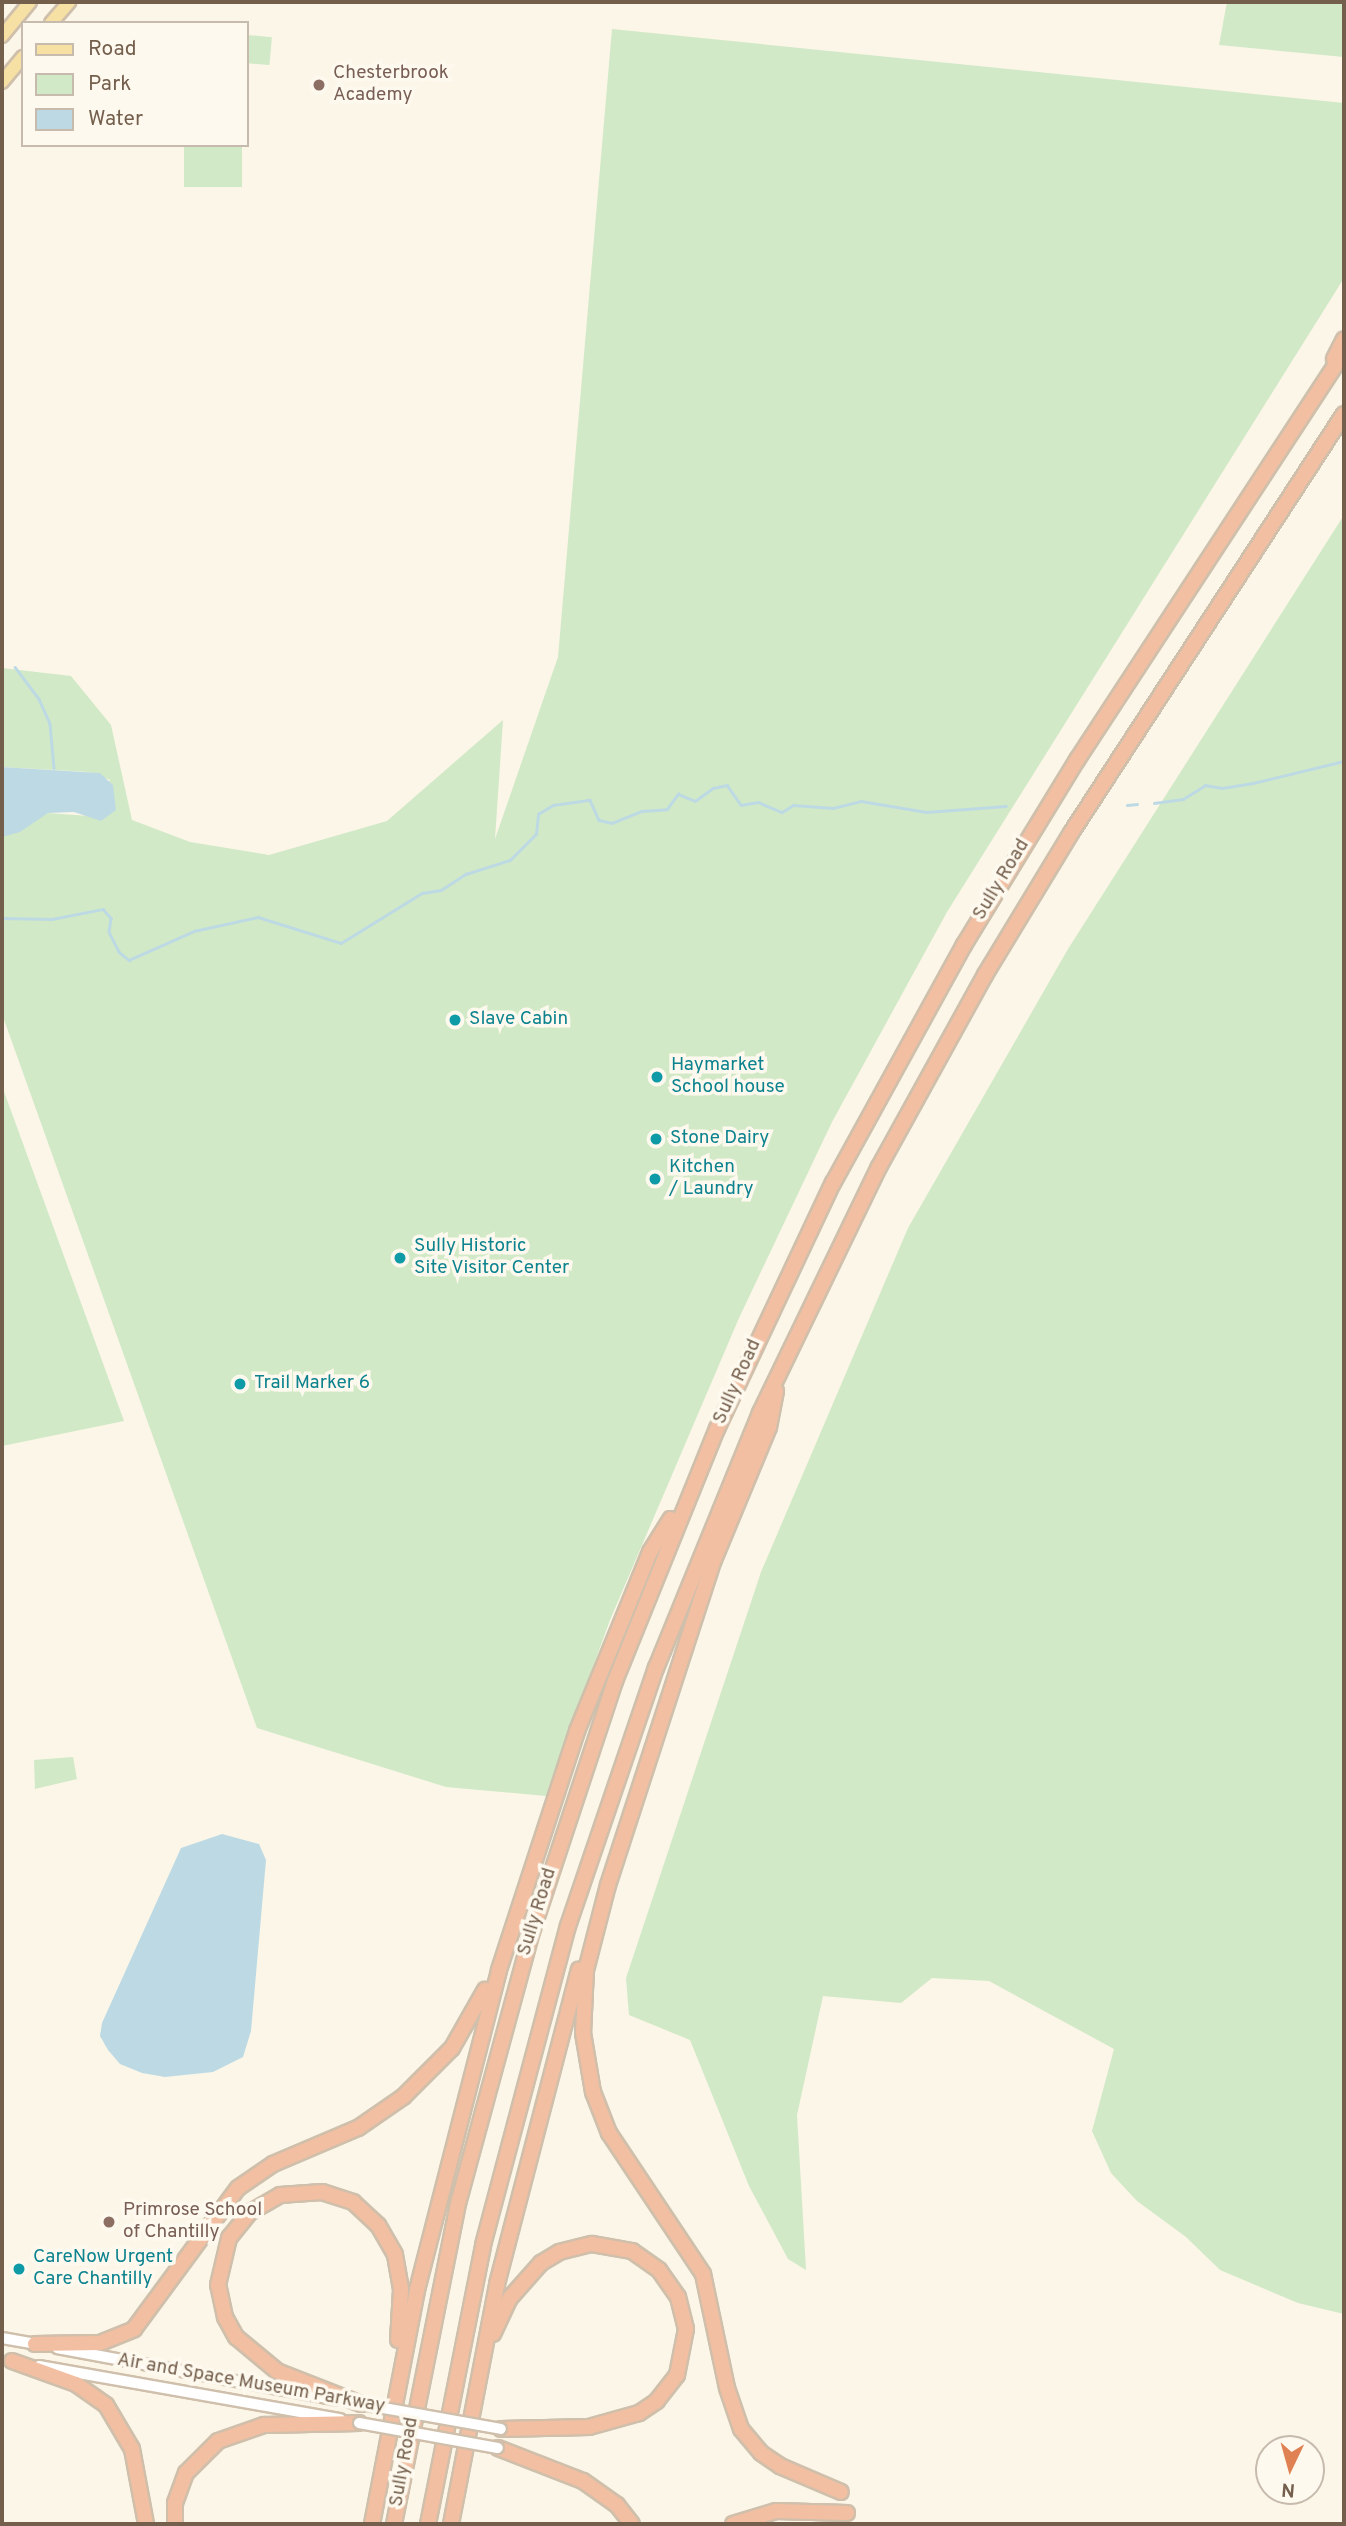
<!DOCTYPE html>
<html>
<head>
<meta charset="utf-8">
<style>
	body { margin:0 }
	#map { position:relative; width:1346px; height:2526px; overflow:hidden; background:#fbf6e8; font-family:Overpass,sans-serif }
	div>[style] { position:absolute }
	.green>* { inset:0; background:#d1e9c6; transform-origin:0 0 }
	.water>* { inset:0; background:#bddae4 }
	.stream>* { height:2.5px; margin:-1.25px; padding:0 1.25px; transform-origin:1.25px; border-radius:1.25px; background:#bddae4 }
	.roads { filter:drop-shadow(2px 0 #cfbfab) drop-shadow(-2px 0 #cfbfab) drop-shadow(0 2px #cfbfab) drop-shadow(0 -2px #cfbfab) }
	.secondary>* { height:10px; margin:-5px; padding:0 5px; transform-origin:5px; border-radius:5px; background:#fff }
	.primary>* { height:12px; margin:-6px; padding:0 6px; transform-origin:6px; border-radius:6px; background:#f6e0a4 }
	.motorway>* { height:14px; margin:-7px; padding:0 7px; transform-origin:7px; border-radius:7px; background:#f2bfa2 }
	.bridges { filter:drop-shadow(2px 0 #cfbfab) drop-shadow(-2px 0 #cfbfab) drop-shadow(0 2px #cfbfab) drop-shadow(0 -2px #cfbfab) }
	.secondary-bridge>* { height:10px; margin:-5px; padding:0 5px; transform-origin:5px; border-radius:5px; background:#fff }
	.dots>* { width:19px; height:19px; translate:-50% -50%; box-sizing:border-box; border:4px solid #fef9ee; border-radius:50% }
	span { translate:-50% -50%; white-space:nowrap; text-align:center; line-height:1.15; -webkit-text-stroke:7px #fef9ee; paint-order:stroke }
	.education-label { font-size:19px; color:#785e54 }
	.left { translate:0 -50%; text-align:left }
	.street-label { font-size:19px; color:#745f4d }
	.culture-label { font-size:19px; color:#0d838f }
	.frame { position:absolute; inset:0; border:4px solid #745f4d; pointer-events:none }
	.legend { position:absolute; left:21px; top:21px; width:228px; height:126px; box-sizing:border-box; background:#fef9ee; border:2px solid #c7bbae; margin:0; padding:9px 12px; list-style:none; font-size:21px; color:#745f4d }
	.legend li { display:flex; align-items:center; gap:14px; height:35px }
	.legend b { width:35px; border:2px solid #c7bbae }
	.north { position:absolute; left:1255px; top:2435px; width:70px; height:70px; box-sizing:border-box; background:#fef9ee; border:2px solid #c7bbae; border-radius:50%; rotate:185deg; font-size:19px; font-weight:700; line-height:28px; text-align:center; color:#745f4d }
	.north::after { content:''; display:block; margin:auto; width:24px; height:32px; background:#df8153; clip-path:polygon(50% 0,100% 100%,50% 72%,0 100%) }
</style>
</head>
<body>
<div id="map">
	<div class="green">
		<div style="clip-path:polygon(1227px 2px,1344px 2px,1344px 57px,1219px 45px)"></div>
		<div style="clip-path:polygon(612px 29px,1344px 103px,1344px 278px,947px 912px,832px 1122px,739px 1318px,610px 1620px,546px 1796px,446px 1787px,257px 1728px,2px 1014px,2px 837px,48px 813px,89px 816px,110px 780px,89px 772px,2px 767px,2px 668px,71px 676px,111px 725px,132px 820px,190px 842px,269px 855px,387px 821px,503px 720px,495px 839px,558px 657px)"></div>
		<div style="left:247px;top:35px;width:25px;height:28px;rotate:5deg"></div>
		<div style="left:184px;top:145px;width:58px;height:42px"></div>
		<div style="clip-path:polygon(1344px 515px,1344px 2314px,1298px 2303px,1220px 2270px,1186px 2237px,1137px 2201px,1111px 2173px,1092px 2131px,1114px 2049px,989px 1981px,932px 1978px,901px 2003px,823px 1996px,797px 2115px,806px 2270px,788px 2259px,749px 2186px,690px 2040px,629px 2015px,626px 1978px,761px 1572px,908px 1228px,1068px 949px)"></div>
		<div style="clip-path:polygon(2px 1086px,124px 1421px,2px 1446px)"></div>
		<div style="clip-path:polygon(73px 1757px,77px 1779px,35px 1789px,34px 1760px)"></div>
	</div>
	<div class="water">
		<div style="clip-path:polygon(2px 767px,100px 773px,113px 785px,116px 810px,101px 821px,74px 812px,48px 813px,20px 832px,2px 837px)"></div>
		<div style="clip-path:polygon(222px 1834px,259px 1844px,266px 1860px,251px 2031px,243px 2057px,213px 2072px,165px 2077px,142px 2073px,120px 2064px,108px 2050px,100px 2036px,102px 2023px,181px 1848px)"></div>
	</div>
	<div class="stream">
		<div style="left:15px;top:667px;width:40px;rotate:53deg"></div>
		<div style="left:39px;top:699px;width:27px;rotate:66deg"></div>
		<div style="left:50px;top:724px;width:44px;rotate:84.8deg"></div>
		<div style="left:1154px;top:803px;width:29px;rotate:-8deg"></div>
		<div style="left:1183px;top:799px;width:26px;rotate:-32deg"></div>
		<div style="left:1205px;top:785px;width:17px;rotate:10deg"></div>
		<div style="left:1222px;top:788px;width:31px;rotate:-9deg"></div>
		<div style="left:1253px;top:783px;width:94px;rotate:-13.6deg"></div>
		<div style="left:1127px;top:805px;width:10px;rotate:-6deg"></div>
		<div style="left:2px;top:918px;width:50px;rotate:1.1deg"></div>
		<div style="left:52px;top:919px;width:52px;rotate:-11.1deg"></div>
		<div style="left:103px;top:909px;width:12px;rotate:48deg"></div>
		<div style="left:111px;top:918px;width:14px;rotate:98deg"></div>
		<div style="left:109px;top:932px;width:22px;rotate:63deg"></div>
		<div style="left:119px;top:952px;width:13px;rotate:39deg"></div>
		<div style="left:129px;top:960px;width:71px;rotate:-24deg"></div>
		<div style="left:194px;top:931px;width:66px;rotate:-12.3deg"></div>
		<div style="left:258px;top:917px;width:87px;rotate:17.4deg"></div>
		<div style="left:341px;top:943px;width:95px;rotate:-31.7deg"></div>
		<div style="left:422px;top:893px;width:19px;rotate:-9deg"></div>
		<div style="left:441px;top:890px;width:30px;rotate:-33deg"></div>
		<div style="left:466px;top:874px;width:46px;rotate:-17.7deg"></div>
		<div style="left:510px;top:860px;width:37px;rotate:-45deg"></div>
		<div style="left:536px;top:834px;width:20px;rotate:-84deg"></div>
		<div style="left:538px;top:814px;width:17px;rotate:-31deg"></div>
		<div style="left:553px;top:805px;width:37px;rotate:-8deg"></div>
		<div style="left:590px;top:800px;width:22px;rotate:66deg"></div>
		<div style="left:599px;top:820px;width:13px;rotate:13deg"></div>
		<div style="left:612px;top:823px;width:31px;rotate:-22deg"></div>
		<div style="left:641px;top:811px;width:26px;rotate:-4deg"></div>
		<div style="left:667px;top:809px;width:19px;rotate:-54deg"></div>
		<div style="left:678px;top:794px;width:18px;rotate:22deg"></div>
		<div style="left:695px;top:801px;width:22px;rotate:-36deg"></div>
		<div style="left:713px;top:788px;width:14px;rotate:-12deg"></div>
		<div style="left:727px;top:785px;width:24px;rotate:55deg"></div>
		<div style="left:741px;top:805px;width:17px;rotate:-10deg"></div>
		<div style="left:758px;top:802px;width:26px;rotate:23deg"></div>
		<div style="left:782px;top:812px;width:13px;rotate:-32deg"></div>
		<div style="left:793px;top:805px;width:40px;rotate:4.3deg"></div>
		<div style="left:833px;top:808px;width:29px;rotate:-14deg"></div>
		<div style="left:861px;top:801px;width:66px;rotate:9.6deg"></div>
		<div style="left:926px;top:812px;width:80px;rotate:-4.3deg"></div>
	</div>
	<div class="roads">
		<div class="secondary">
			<div style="left:2px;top:2338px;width:40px;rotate:10deg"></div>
			<div style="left:57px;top:2348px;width:285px;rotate:10.5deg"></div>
			<div style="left:39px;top:2366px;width:306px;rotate:10deg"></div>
		</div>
		<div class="primary">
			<div style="left:51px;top:23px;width:28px;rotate:-49deg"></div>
			<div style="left:2px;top:36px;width:44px;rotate:-50.5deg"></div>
			<div style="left:2px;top:82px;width:33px;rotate:-50deg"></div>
		</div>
		<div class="motorway">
			<div style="left:1334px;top:359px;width:22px;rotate:-63deg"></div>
			<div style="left:776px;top:1391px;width:37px;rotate:101deg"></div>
			<div style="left:769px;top:1427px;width:146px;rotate:112.5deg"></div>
			<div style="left:713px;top:1562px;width:340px;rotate:108deg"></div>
			<div style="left:608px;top:1885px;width:88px;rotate:104.5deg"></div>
			<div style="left:586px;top:1970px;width:63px;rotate:92.7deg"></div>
			<div style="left:583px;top:2033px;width:60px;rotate:80.4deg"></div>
			<div style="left:593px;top:2092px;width:44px;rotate:68.7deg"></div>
			<div style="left:609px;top:2133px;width:169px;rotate:56.3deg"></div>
			<div style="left:703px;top:2274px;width:116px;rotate:78.1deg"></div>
			<div style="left:727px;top:2388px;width:43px;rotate:71.1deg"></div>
			<div style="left:741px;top:2429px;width:31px;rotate:50deg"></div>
			<div style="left:761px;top:2453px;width:23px;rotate:34deg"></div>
			<div style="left:780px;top:2466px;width:66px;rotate:23.1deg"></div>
			<div style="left:493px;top:2334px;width:40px;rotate:-65deg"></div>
			<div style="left:510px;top:2298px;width:47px;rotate:-48.5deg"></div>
			<div style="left:541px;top:2263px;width:21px;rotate:-31deg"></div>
			<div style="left:559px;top:2252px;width:34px;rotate:-14deg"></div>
			<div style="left:592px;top:2244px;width:41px;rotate:9.9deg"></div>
			<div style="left:632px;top:2251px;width:33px;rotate:35deg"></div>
			<div style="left:659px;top:2270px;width:33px;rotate:55deg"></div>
			<div style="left:678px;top:2297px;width:33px;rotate:76deg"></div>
			<div style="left:686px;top:2329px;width:47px;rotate:101.1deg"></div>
			<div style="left:677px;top:2375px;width:33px;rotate:128deg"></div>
			<div style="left:657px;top:2401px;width:22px;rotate:146deg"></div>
			<div style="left:639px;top:2413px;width:52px;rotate:164.4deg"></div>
			<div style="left:589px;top:2427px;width:88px;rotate:178.7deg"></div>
			<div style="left:35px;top:2344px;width:65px;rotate:-0.9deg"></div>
			<div style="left:100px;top:2343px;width:37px;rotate:-22deg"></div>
			<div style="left:134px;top:2329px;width:175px;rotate:-53.6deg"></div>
			<div style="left:238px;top:2188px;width:42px;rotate:-34.4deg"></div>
			<div style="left:273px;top:2164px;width:92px;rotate:-23deg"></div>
			<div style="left:358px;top:2128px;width:55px;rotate:-34.6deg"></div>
			<div style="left:403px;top:2097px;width:69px;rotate:-45deg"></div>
			<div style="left:452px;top:2048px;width:67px;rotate:-60.4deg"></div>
			<div style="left:12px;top:2361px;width:68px;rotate:19.8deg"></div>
			<div style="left:76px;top:2384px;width:37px;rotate:35deg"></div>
			<div style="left:106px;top:2405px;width:51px;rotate:59.4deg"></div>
			<div style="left:132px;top:2449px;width:76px;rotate:79.4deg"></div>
			<div style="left:361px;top:2404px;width:90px;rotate:-158.6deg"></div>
			<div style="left:277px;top:2371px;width:53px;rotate:-140.3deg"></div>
			<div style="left:236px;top:2337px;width:23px;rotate:-119deg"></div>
			<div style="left:225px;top:2317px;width:33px;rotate:-102deg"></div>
			<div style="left:218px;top:2285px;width:48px;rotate:-76.8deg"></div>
			<div style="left:229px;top:2238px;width:32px;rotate:-51deg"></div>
			<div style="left:249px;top:2213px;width:36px;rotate:-30deg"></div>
			<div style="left:280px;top:2195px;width:42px;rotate:-4.1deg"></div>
			<div style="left:322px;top:2192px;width:33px;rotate:18deg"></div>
			<div style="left:353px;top:2202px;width:34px;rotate:43deg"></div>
			<div style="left:378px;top:2225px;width:34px;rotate:60deg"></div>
			<div style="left:395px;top:2255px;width:36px;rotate:80deg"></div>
			<div style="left:401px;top:2290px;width:50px;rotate:93.4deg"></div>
			<div style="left:498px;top:2448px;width:91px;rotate:21.2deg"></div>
			<div style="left:583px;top:2481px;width:42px;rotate:35.2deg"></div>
			<div style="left:617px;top:2505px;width:24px;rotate:52deg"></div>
			<div style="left:175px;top:2524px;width:21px;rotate:-90deg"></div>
			<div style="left:175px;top:2503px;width:32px;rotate:-70deg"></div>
			<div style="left:186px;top:2473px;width:45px;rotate:-45deg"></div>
			<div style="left:218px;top:2441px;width:49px;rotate:-19.2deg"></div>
			<div style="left:264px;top:2425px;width:95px;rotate:-1.2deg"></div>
			<div style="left:372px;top:2524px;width:238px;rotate:-79.1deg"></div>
			<div style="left:417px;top:2290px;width:330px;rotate:-75.6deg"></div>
			<div style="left:499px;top:1970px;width:251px;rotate:-71.9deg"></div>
			<div style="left:577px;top:1731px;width:193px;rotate:-67.8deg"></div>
			<div style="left:650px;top:1552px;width:39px;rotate:-58deg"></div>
			<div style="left:394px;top:2524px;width:330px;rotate:-78.7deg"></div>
			<div style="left:459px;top:2200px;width:271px;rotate:-74.8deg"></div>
			<div style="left:530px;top:1938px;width:271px;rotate:-71.7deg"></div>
			<div style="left:615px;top:1681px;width:272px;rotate:-68deg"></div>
			<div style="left:717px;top:1429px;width:272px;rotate:-64.8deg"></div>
			<div style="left:833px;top:1183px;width:272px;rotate:-61.2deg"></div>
			<div style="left:964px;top:945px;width:217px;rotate:-58.6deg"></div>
			<div style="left:1077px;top:760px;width:488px;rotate:-56.8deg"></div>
			<div style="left:428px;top:2524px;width:284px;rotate:-78.8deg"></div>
			<div style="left:483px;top:2245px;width:330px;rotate:-75.1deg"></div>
			<div style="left:568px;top:1926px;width:273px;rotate:-71.2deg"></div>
			<div style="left:656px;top:1668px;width:275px;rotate:-67.8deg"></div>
			<div style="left:760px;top:1413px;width:273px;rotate:-64.2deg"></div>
			<div style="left:879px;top:1167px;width:219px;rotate:-61.1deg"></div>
			<div style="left:985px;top:975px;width:166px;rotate:-58.8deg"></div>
			<div style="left:1071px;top:833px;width:500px;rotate:-56.91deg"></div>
			<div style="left:451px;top:2524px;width:244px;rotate:-79.1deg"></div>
			<div style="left:497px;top:2284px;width:325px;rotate:-75.4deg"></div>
			<div style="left:733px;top:2524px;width:45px;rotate:-16.8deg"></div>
			<div style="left:776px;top:2511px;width:71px;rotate:1.6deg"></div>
		</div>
	</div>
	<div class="bridges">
		<div class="secondary-bridge">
			<div style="left:361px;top:2404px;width:142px;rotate:10.1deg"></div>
			<div style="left:359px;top:2423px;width:141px;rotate:10.2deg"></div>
		</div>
	</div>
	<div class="dots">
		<div style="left:319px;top:85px;background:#8d6e63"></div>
		<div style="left:455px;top:1020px;background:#0f9aa8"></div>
		<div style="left:657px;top:1077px;background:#0f9aa8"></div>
		<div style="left:656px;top:1139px;background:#0f9aa8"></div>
		<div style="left:655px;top:1179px;background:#0f9aa8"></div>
		<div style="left:400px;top:1258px;background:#0f9aa8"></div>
		<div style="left:240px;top:1384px;background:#0f9aa8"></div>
		<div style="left:109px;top:2222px;background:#8d6e63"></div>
		<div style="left:19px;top:2269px;background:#0f9aa8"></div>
	</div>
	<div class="education-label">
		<span class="left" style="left:333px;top:85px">Chesterbrook<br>Academy</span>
		<span class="left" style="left:123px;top:2222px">Primrose School<br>of Chantilly</span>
	</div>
	<div class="street-label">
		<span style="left:1002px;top:880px;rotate:-59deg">Sully Road</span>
		<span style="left:738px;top:1382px;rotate:-66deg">Sully Road</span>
		<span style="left:538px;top:1912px;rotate:-73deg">Sully Road</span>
		<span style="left:251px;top:2384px;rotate:10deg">Air and Space Museum Parkway</span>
		<span style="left:405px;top:2462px;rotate:-80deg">Sully Road</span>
	</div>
	<div class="culture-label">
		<span class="left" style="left:469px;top:1020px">Slave Cabin</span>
		<span class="left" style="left:671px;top:1077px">Haymarket<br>School house</span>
		<span class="left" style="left:670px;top:1139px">Stone Dairy</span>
		<span class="left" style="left:669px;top:1179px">Kitchen<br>/ Laundry</span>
		<span class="left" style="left:414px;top:1258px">Sully Historic<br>Site Visitor Center</span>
		<span class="left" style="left:254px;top:1384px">Trail Marker 6</span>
		<span class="left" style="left:33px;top:2269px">CareNow Urgent<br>Care Chantilly</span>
	</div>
	<div class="frame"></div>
	<ul class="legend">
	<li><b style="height:9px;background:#f6e0a4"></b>Road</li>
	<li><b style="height:19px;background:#d1e9c6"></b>Park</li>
	<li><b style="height:19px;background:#bddae4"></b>Water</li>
	</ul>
	<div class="north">N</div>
</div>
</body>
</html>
